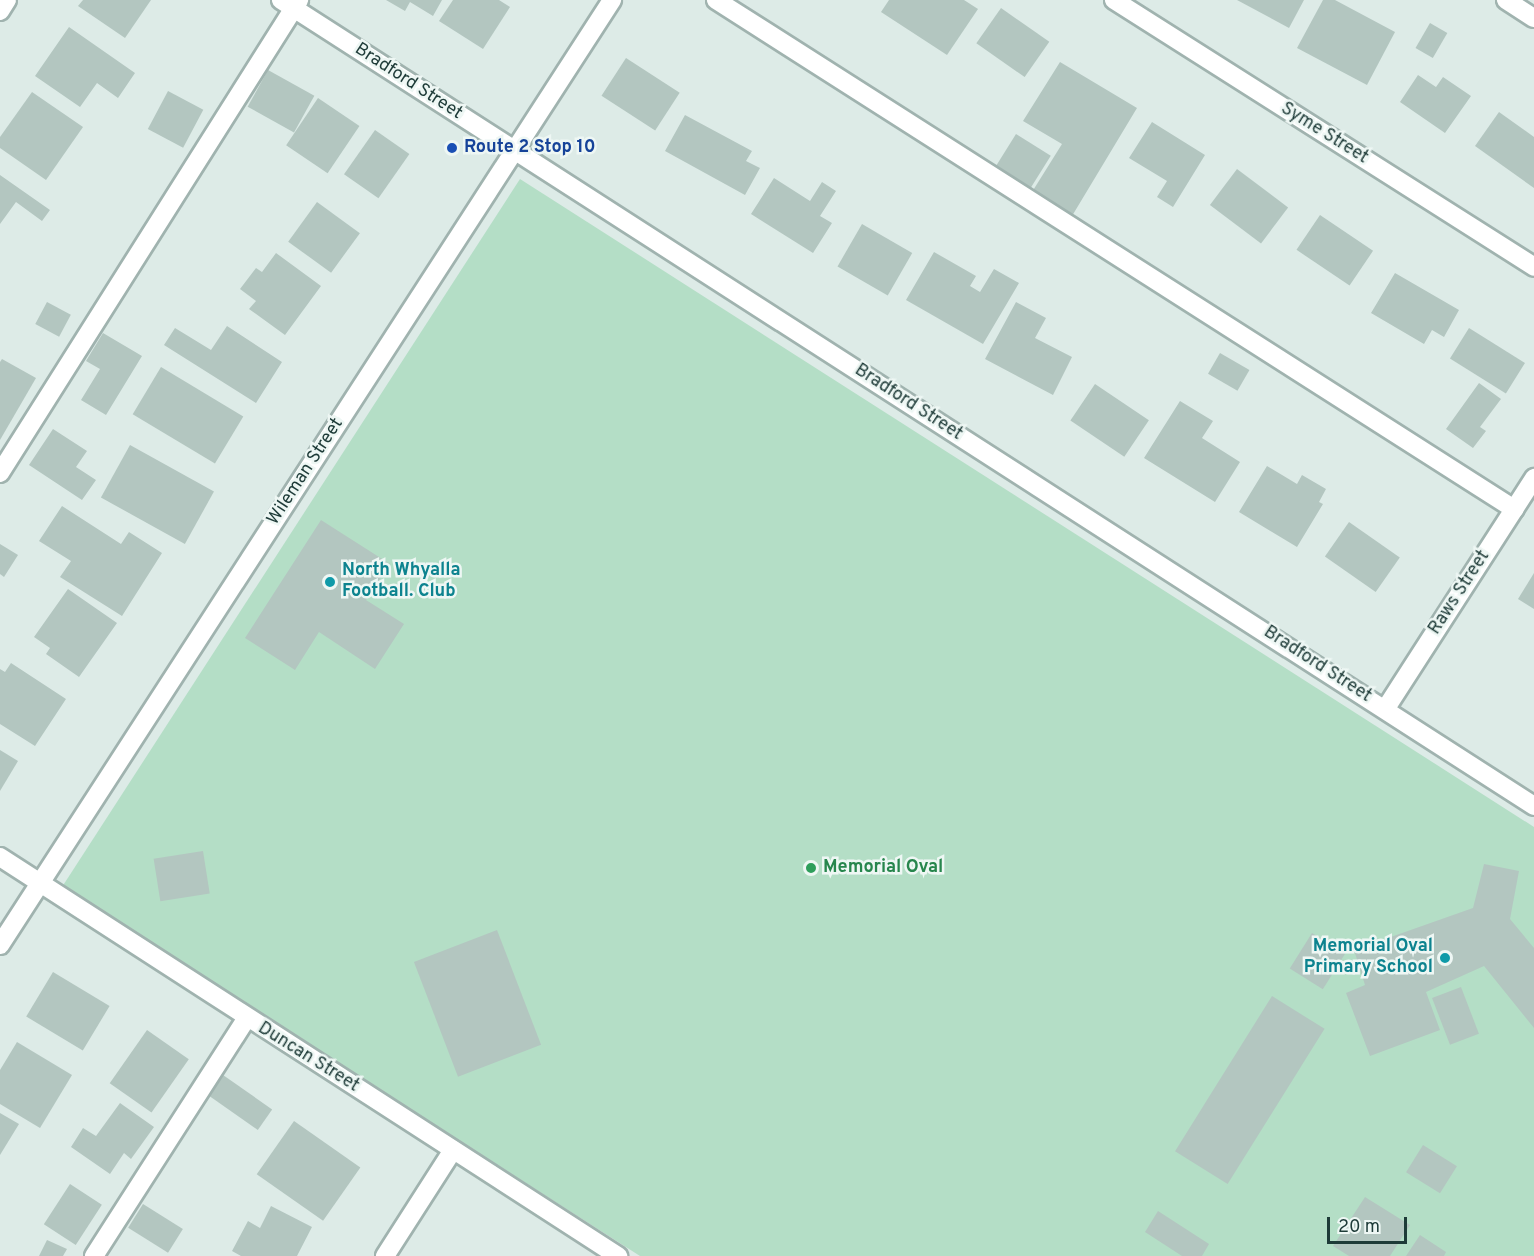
<!DOCTYPE html>
<html>
<head>
<meta charset="utf-8">
<style>
	body { margin:0 }
	#map { position:relative; width:1534px; height:1256px; overflow:hidden; background:#ddebe7; font-family:Overpass,sans-serif }
	div>[style] { position:absolute }
	.green>* { inset:0; background:#b4dec6 }
	.building>* { inset:0; background:#b3c6c0; transform-origin:0 0 }
	.roads { filter:drop-shadow(2px 0 #a0b3af) drop-shadow(-2px 0 #a0b3af) drop-shadow(0 2px #a0b3af) drop-shadow(0 -2px #a0b3af) }
	.minor>* { height:18px; margin:-9px; padding:0 9px; transform-origin:9px; border-radius:9px; background:#fff }
	.dots>* { width:16px; height:16px; translate:-50% -50%; box-sizing:border-box; border:3px solid #eef7f4; border-radius:50% }
	span { translate:-50% -50%; white-space:nowrap; text-align:center; line-height:1.15; -webkit-text-stroke:5px #eef7f4; paint-order:stroke }
	.street-label { font-size:18px; color:#1e3b38 }
	.transit-label { font-size:18px; color:#164399; font-weight:700 }
	.left { translate:0 -50%; text-align:left }
	.culture-label { font-size:18px; color:#0d838f; font-weight:700 }
	.right { translate:-100% -50%; text-align:right }
	.leisure-label { font-size:18px; color:#27864d; font-weight:700 }
	.scale { position:absolute; left:1327px; top:1217px; width:80px; height:27px; box-sizing:border-box; border:3px solid #1e3b38; border-top:0; padding-left:8px; font-size:18px; line-height:21px; white-space:nowrap; color:#1e3b38; -webkit-text-stroke:4px #eef7f4; paint-order:stroke }
</style>
</head>
<body>
<div id="map">
	<div class="green">
		<div style="clip-path:polygon(520px 179px,1534px 827px,1534px 1256px,640px 1256px,62px 887px)"></div>
	</div>
	<div class="building">
		<div style="clip-path:polygon(83px 0,151px 0,125px 38px,78px 6px)"></div>
		<div style="clip-path:polygon(386px 0,442px 0,433px 16px,410px 2px,405px 11px)"></div>
		<div style="clip-path:polygon(453px 0,499px 0,510px 7px,483px 49px,439px 21px)"></div>
		<div style="clip-path:polygon(889px 0,964px 0,978px 9px,947px 55px,881px 12px)"></div>
		<div style="clip-path:polygon(1237px 0,1304px 0,1289px 28px)"></div>
		<div style="clip-path:polygon(1323px 0,1335px 0,1395px 32px,1367px 85px,1297px 48px)"></div>
		<div style="left:1001px;top:8px;width:59px;height:43px;rotate:35deg"></div>
		<div style="left:1430px;top:23px;width:20px;height:29px;rotate:30deg"></div>
		<div style="clip-path:polygon(69px 27px,135px 73px,118px 98px,97px 83px,80px 107px,35px 76px)"></div>
		<div style="left:626px;top:58px;width:64px;height:45px;rotate:33deg"></div>
		<div style="clip-path:polygon(1060px 62px,1137px 108px,1072px 216px,1032px 192px,1062px 144px,1023px 121px)"></div>
		<div style="left:268px;top:70px;width:53px;height:42px;rotate:29deg"></div>
		<div style="clip-path:polygon(1418px 75px,1436px 87px,1443px 77px,1471px 96px,1445px 133px,1400px 102px)"></div>
		<div style="left:168px;top:91px;width:40px;height:43px;rotate:28deg"></div>
		<div style="clip-path:polygon(32px 92px,83px 127px,46px 180px,0 148px,0 137px)"></div>
		<div style="left:318px;top:98px;width:50px;height:57px;rotate:34deg"></div>
		<div style="clip-path:polygon(1499px 112px,1534px 137px,1534px 188px,1475px 146px)"></div>
		<div style="clip-path:polygon(685px 115px,752px 151px,746px 161px,760px 168px,745px 195px,665px 151px)"></div>
		<div style="clip-path:polygon(1152px 122px,1205px 155px,1173px 207px,1157px 197px,1167px 181px,1129px 158px)"></div>
		<div style="left:375px;top:130px;width:42px;height:54px;rotate:35deg"></div>
		<div style="left:1016px;top:134px;width:41px;height:41px;rotate:32deg"></div>
		<div style="left:1237px;top:169px;width:64px;height:45px;rotate:37deg"></div>
		<div style="clip-path:polygon(0 175px,50px 210px,42px 221px,16px 202px,0 224px)"></div>
		<div style="clip-path:polygon(774px 178px,810px 201px,822px 182px,836px 191px,820px 216px,832px 223px,813px 253px,751px 214px)"></div>
		<div style="left:317px;top:202px;width:53px;height:49px;rotate:36deg"></div>
		<div style="left:1320px;top:215px;width:64px;height:42px;rotate:34deg"></div>
		<div style="left:862px;top:224px;width:58px;height:49px;rotate:30deg"></div>
		<div style="clip-path:polygon(934px 252px,976px 276px,970px 286px,980px 292px,994px 269px,1019px 283px,983px 344px,906px 300px)"></div>
		<div style="clip-path:polygon(276px 253px,321px 286px,285px 335px,249px 309px,256px 301px,240px 289px,256px 268px,262px 272px)"></div>
		<div style="clip-path:polygon(1395px 273px,1459px 310px,1444px 337px,1432px 330px,1424px 344px,1371px 313px)"></div>
		<div style="left:47px;top:302px;width:27px;height:25px;rotate:28deg"></div>
		<div style="clip-path:polygon(1016px 302px,1046px 318px,1035px 338px,1072px 357px,1053px 395px,985px 359px)"></div>
		<div style="clip-path:polygon(227px 326px,282px 362px,256px 403px,164px 345px,175px 328px,211px 350px)"></div>
		<div style="left:1469px;top:328px;width:66px;height:36px;rotate:32deg"></div>
		<div style="clip-path:polygon(103px 333px,142px 356px,106px 415px,81px 400px,100px 369px,86px 361px)"></div>
		<div style="left:1220px;top:353px;width:34px;height:24px;rotate:30deg"></div>
		<div style="clip-path:polygon(2px 359px,36px 378px,0 440px,0 362px)"></div>
		<div style="left:161px;top:367px;width:96px;height:55px;rotate:31deg"></div>
		<div style="clip-path:polygon(1479px 383px,1501px 399px,1480px 427px,1486px 431px,1473px 448px,1446px 429px)"></div>
		<div style="left:1095px;top:384px;width:65px;height:44px;rotate:34deg"></div>
		<div style="clip-path:polygon(1180px 401px,1213px 421px,1202px 438px,1240px 462px,1215px 502px,1144px 458px)"></div>
		<div style="clip-path:polygon(53px 429px,87px 451px,76px 467px,96px 480px,82px 500px,29px 465px)"></div>
		<div style="left:130px;top:445px;width:96px;height:60px;rotate:29deg"></div>
		<div style="clip-path:polygon(1267px 466px,1297px 484px,1302px 475px,1326px 489px,1319px 502px,1323px 504px,1297px 547px,1239px 512px)"></div>
		<div style="clip-path:polygon(62px 506px,121px 544px,129px 532px,162px 553px,122px 616px,60px 577px,71px 561px,39px 541px)"></div>
		<div style="clip-path:polygon(321px 520px,390px 564px,366px 600px,404px 624px,375px 669px,319px 632px,295px 670px,245px 638px)"></div>
		<div style="left:1349px;top:522px;width:62px;height:42px;rotate:35deg"></div>
		<div style="clip-path:polygon(0 544px,18px 555px,4px 577px,0 574px)"></div>
		<div style="clip-path:polygon(1534px 573px,1534px 609px,1518px 599px)"></div>
		<div style="clip-path:polygon(68px 589px,117px 623px,79px 677px,46px 654px,50px 648px,34px 637px)"></div>
		<div style="clip-path:polygon(11px 663px,66px 699px,35px 746px,0 724px,0 669px,5px 672px)"></div>
		<div style="clip-path:polygon(0 750px,18px 761px,0 791px)"></div>
		<div style="left:203px;top:851px;width:43px;height:50px;rotate:81deg"></div>
		<div style="clip-path:polygon(1484px 864px,1519px 871px,1510px 919px,1534px 948px,1534px 1028px,1484px 966px,1426px 992px,1440px 1030px,1370px 1056px,1346px 993px,1365px 985px,1354px 950px,1473px 908px)"></div>
		<div style="left:497px;top:930px;width:123px;height:89px;rotate:69deg"></div>
		<div style="left:1312px;top:933px;width:39px;height:42px;rotate:32deg"></div>
		<div style="left:53px;top:972px;width:66px;height:52px;rotate:31deg"></div>
		<div style="left:1461px;top:987px;width:50px;height:31px;rotate:69deg"></div>
		<div style="left:1272px;top:996px;width:62px;height:183px;rotate:32deg"></div>
		<div style="left:147px;top:1030px;width:51px;height:65px;rotate:35deg"></div>
		<div style="clip-path:polygon(17px 1042px,72px 1075px,40px 1128px,0 1104px,0 1070px)"></div>
		<div style="left:223px;top:1075px;width:60px;height:25px;rotate:35deg"></div>
		<div style="clip-path:polygon(120px 1103px,154px 1127px,131px 1159px,124px 1153px,110px 1174px,71px 1147px,83px 1128px,96px 1136px)"></div>
		<div style="clip-path:polygon(0 1113px,19px 1124px,0 1155px)"></div>
		<div style="left:294px;top:1121px;width:81px;height:65px;rotate:35deg"></div>
		<div style="left:1423px;top:1145px;width:40px;height:32px;rotate:32deg"></div>
		<div style="left:70px;top:1184px;width:38px;height:48px;rotate:33deg"></div>
		<div style="clip-path:polygon(1365px 1197px,1410px 1225px,1390px 1256px,1349px 1256px,1333px 1246px)"></div>
		<div style="left:143px;top:1204px;width:47px;height:28px;rotate:32deg"></div>
		<div style="clip-path:polygon(271px 1206px,312px 1227px,297px 1256px,241px 1256px,232px 1251px,248px 1221px,260px 1228px)"></div>
		<div style="clip-path:polygon(1158px 1211px,1209px 1244px,1202px 1256px,1182px 1256px,1145px 1232px)"></div>
		<div style="clip-path:polygon(1420px 1235px,1446px 1252px,1444px 1256px,1406px 1256px)"></div>
		<div style="clip-path:polygon(47px 1240px,67px 1249px,63px 1256px,39px 1256px)"></div>
	</div>
	<div class="roads">
		<div class="minor">
			<div style="left:281px;top:0;width:1490px;rotate:32.75deg"></div>
			<div style="left:716px;top:0;width:947px;rotate:32.53deg"></div>
			<div style="left:1114px;top:0;width:498px;rotate:32.4deg"></div>
			<div style="left:1506px;top:0;width:33px;rotate:33deg"></div>
			<div style="left:0;top:11px;width:13px;rotate:-58deg"></div>
			<div style="left:0;top:473px;width:560px;rotate:-57.7deg"></div>
			<div style="left:1386px;top:708px;width:274px;rotate:-57.2deg"></div>
			<div style="left:0;top:857px;width:736px;rotate:32.85deg"></div>
			<div style="left:0;top:945px;width:1126px;rotate:-57.07deg"></div>
			<div style="left:94px;top:1256px;width:282px;rotate:-57.3deg"></div>
			<div style="left:385px;top:1256px;width:126px;rotate:-57.3deg"></div>
		</div>
	</div>
	<div class="dots">
		<div style="left:452px;top:148px;background:#1a4fb4"></div>
		<div style="left:330px;top:582px;background:#0f9aa8"></div>
		<div style="left:811px;top:868px;background:#2e9e5b"></div>
		<div style="left:1445px;top:958px;background:#0f9aa8"></div>
	</div>
	<div class="street-label">
		<span style="left:408px;top:82px;rotate:33deg">Bradford Street</span>
		<span style="left:1324px;top:134px;rotate:32deg">Syme Street</span>
		<span style="left:908px;top:403px;rotate:33deg">Bradford Street</span>
		<span style="left:306px;top:472px;rotate:-57deg">Wileman Street</span>
		<span style="left:1460px;top:593px;rotate:-57deg">Raws Street</span>
		<span style="left:1317px;top:665px;rotate:33deg">Bradford Street</span>
		<span style="left:308px;top:1058px;rotate:32deg">Duncan Street</span>
	</div>
	<div class="transit-label">
		<span class="left" style="left:464px;top:148px">Route 2 Stop 10</span>
	</div>
	<div class="culture-label">
		<span class="left" style="left:342px;top:582px">North Whyalla<br>Football. Club</span>
		<span class="right" style="left:1433px;top:958px">Memorial Oval<br>Primary School</span>
	</div>
	<div class="leisure-label">
		<span class="left" style="left:823px;top:868px">Memorial Oval</span>
	</div>
	<div class="scale">20 m</div>
</div>
</body>
</html>
